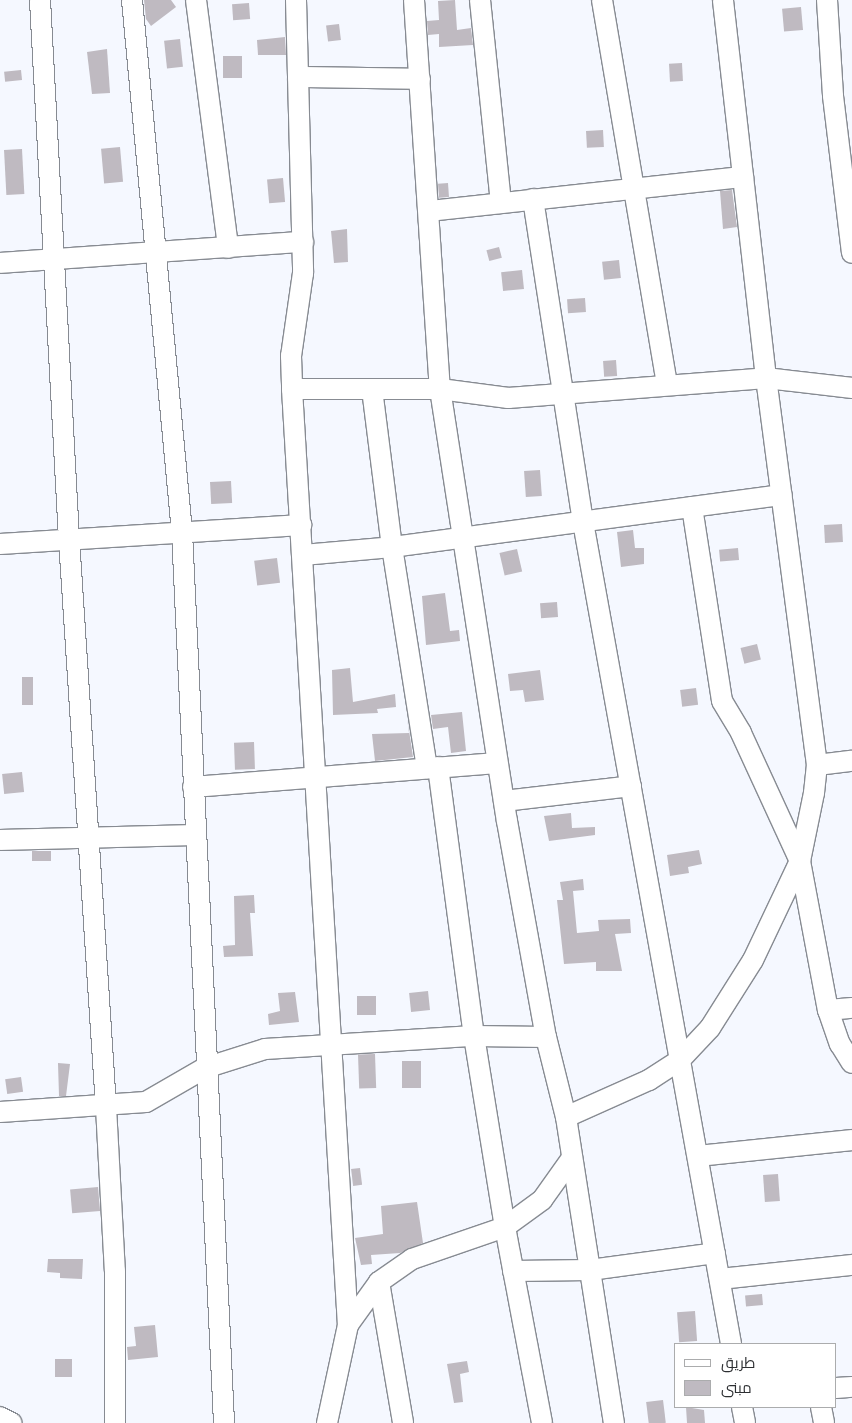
<!DOCTYPE html>
<html>
<head>
<meta charset="utf-8">
<style>
	body { margin:0 }
	#map { position:relative; width:852px; height:1423px; overflow:hidden; background:#f5f8ff; font-family:"Public Sans",Cairo,sans-serif }
	div>[style] { position:absolute }
	.building>* { inset:0; background:#bfbac1; transform-origin:0 0 }
	.roads { filter:drop-shadow(1px 0 #878b92) drop-shadow(-1px 0 #878b92) drop-shadow(0 1px #878b92) drop-shadow(0 -1px #878b92) }
	.minor>* { height:20px; margin:-10px; padding:0 10px; transform-origin:10px; border-radius:10px; background:#fff }
	span { translate:-50% -50%; white-space:nowrap; text-align:center; line-height:1.15; -webkit-text-stroke:4.5px #fff; paint-order:stroke }
	.legend { position:absolute; left:674px; top:1343px; width:162px; height:65px; box-sizing:border-box; background:#fff; border:1px solid #abacad; margin:0; padding:6px 9px; list-style:none; font-size:15px; color:#2d2f32 }
	.legend li { display:flex; align-items:center; gap:10px; height:25px }
	.legend b { width:25px; border:1px solid #abacad }
</style>
</head>
<body>
<div id="map">
	<div class="building">
		<div style="clip-path:polygon(144px 0,171px 0,176px 7px,151px 26px,146px 19px)"></div>
		<div style="clip-path:polygon(455px 0,457px 30px,471px 28px,473px 45px,439px 47px,439px 34px,428px 35px,427px 21px,439px 20px,438px 1px)"></div>
		<div style="left:249px;top:3px;width:16px;height:17px;rotate:86deg"></div>
		<div style="left:801px;top:7px;width:23px;height:19px;rotate:85deg"></div>
		<div style="left:339px;top:24px;width:16px;height:13px;rotate:83deg"></div>
		<div style="clip-path:polygon(285px 37px,286px 55px,258px 55px,257px 40px)"></div>
		<div style="left:180px;top:39px;width:28px;height:16px;rotate:84deg"></div>
		<div style="clip-path:polygon(107px 49px,110px 93px,92px 94px,87px 52px)"></div>
		<div style="left:223px;top:56px;width:19px;height:22px"></div>
		<div style="left:682px;top:63px;width:18px;height:13px;rotate:87deg"></div>
		<div style="left:21px;top:70px;width:10px;height:17px;rotate:84deg"></div>
		<div style="left:603px;top:130px;width:17px;height:17px;rotate:87deg"></div>
		<div style="left:120px;top:147px;width:35px;height:19px;rotate:85deg"></div>
		<div style="left:22px;top:149px;width:45px;height:18px;rotate:87deg"></div>
		<div style="left:283px;top:178px;width:24px;height:16px;rotate:85deg"></div>
		<div style="left:448px;top:183px;width:14px;height:10px;rotate:86deg"></div>
		<div style="clip-path:polygon(732px 190px,737px 227px,723px 229px,720px 191px)"></div>
		<div style="clip-path:polygon(347px 229px,348px 262px,334px 263px,331px 231px)"></div>
		<div style="left:499px;top:247px;width:11px;height:13px;rotate:75deg"></div>
		<div style="left:619px;top:260px;width:18px;height:17px;rotate:84deg"></div>
		<div style="left:522px;top:270px;width:19px;height:21px;rotate:84deg"></div>
		<div style="left:585px;top:298px;width:14px;height:18px;rotate:86deg"></div>
		<div style="left:616px;top:360px;width:16px;height:13px;rotate:86deg"></div>
		<div style="left:540px;top:470px;width:26px;height:16px;rotate:86deg"></div>
		<div style="left:231px;top:481px;width:22px;height:21px;rotate:87deg"></div>
		<div style="left:842px;top:524px;width:18px;height:18px;rotate:87deg"></div>
		<div style="clip-path:polygon(633px 530px,635px 548px,644px 548px,644px 564px,621px 567px,617px 532px)"></div>
		<div style="left:738px;top:548px;width:12px;height:19px;rotate:85deg"></div>
		<div style="left:517px;top:549px;width:23px;height:18px;rotate:77deg"></div>
		<div style="left:277px;top:558px;width:25px;height:23px;rotate:83deg"></div>
		<div style="clip-path:polygon(445px 593px,450px 631px,459px 630px,460px 641px,426px 645px,422px 596px)"></div>
		<div style="left:557px;top:602px;width:15px;height:17px;rotate:86deg"></div>
		<div style="left:757px;top:644px;width:16px;height:17px;rotate:76deg"></div>
		<div style="clip-path:polygon(350px 668px,353px 702px,395px 694px,396px 707px,377px 709px,378px 713px,333px 715px,332px 670px)"></div>
		<div style="clip-path:polygon(540px 670px,544px 700px,525px 702px,523px 690px,510px 691px,508px 674px)"></div>
		<div style="left:22px;top:677px;width:11px;height:28px"></div>
		<div style="left:696px;top:688px;width:17px;height:16px;rotate:83deg"></div>
		<div style="clip-path:polygon(462px 712px,466px 751px,451px 753px,448px 727px,433px 729px,431px 715px)"></div>
		<div style="clip-path:polygon(407px 717px,413px 757px,375px 761px,372px 734px,409px 733px)"></div>
		<div style="left:254px;top:742px;width:27px;height:20px;rotate:88deg"></div>
		<div style="left:22px;top:772px;width:20px;height:20px;rotate:84deg"></div>
		<div style="clip-path:polygon(571px 813px,572px 828px,595px 827px,595px 835px,549px 841px,544px 816px)"></div>
		<div style="clip-path:polygon(699px 850px,702px 864px,688px 867px,689px 873px,670px 876px,667px 855px)"></div>
		<div style="left:32px;top:851px;width:19px;height:10px"></div>
		<div style="clip-path:polygon(583px 879px,584px 890px,573px 891px,577px 933px,599px 931px,598px 920px,630px 919px,631px 933px,615px 934px,622px 971px,596px 971px,596px 962px,564px 964px,557px 900px,563px 900px,560px 882px)"></div>
		<div style="clip-path:polygon(254px 895px,255px 913px,250px 913px,253px 956px,224px 957px,223px 946px,235px 945px,234px 896px)"></div>
		<div style="left:428px;top:991px;width:19px;height:19px;rotate:84deg"></div>
		<div style="clip-path:polygon(295px 992px,299px 1022px,269px 1025px,268px 1014px,280px 1011px,278px 993px)"></div>
		<div style="left:357px;top:996px;width:19px;height:19px"></div>
		<div style="left:375px;top:1054px;width:34px;height:17px;rotate:88deg"></div>
		<div style="left:402px;top:1061px;width:19px;height:27px"></div>
		<div style="clip-path:polygon(58px 1063px,70px 1064px,66px 1096px,59px 1096px)"></div>
		<div style="left:21px;top:1077px;width:15px;height:16px;rotate:82deg"></div>
		<div style="left:360px;top:1168px;width:17px;height:9px;rotate:83deg"></div>
		<div style="left:778px;top:1174px;width:27px;height:15px;rotate:86deg"></div>
		<div style="left:98px;top:1187px;width:24px;height:28px;rotate:85deg"></div>
		<div style="clip-path:polygon(417px 1202px,423px 1243px,400px 1253px,371px 1255px,372px 1264px,361px 1265px,355px 1238px,383px 1234px,381px 1206px)"></div>
		<div style="clip-path:polygon(48px 1259px,83px 1259px,82px 1279px,60px 1278px,60px 1273px,47px 1272px)"></div>
		<div style="left:762px;top:1294px;width:11px;height:17px;rotate:85deg"></div>
		<div style="left:695px;top:1311px;width:30px;height:18px;rotate:86deg"></div>
		<div style="clip-path:polygon(155px 1325px,158px 1357px,128px 1360px,127px 1347px,136px 1346px,134px 1327px)"></div>
		<div style="left:72px;top:1359px;width:18px;height:17px;rotate:90deg"></div>
		<div style="clip-path:polygon(467px 1361px,469px 1372px,460px 1374px,463px 1402px,454px 1403px,447px 1364px)"></div>
		<div style="left:663px;top:1400px;width:23px;height:17px;rotate:83deg"></div>
		<div style="clip-path:polygon(686px 1407px,704px 1410px,705px 1423px,687px 1423px)"></div>
	</div>
	<div class="roads">
		<div class="minor">
			<div style="left:40px;top:0;width:540px;rotate:86.92deg"></div>
			<div style="left:69px;top:539px;width:569px;rotate:86.27deg"></div>
			<div style="left:106px;top:1107px;width:164px;rotate:86.9deg"></div>
			<div style="left:115px;top:1271px;width:152px;rotate:90deg"></div>
			<div style="left:132px;top:0;width:534px;rotate:84.63deg"></div>
			<div style="left:182px;top:532px;width:892px;rotate:87.3deg"></div>
			<div style="left:196px;top:0;width:250px;rotate:82.6deg"></div>
			<div style="left:296px;top:0;width:273px;rotate:88.5deg"></div>
			<div style="left:303px;top:273px;width:84px;rotate:98.2deg"></div>
			<div style="left:291px;top:356px;width:33px;rotate:88deg"></div>
			<div style="left:292px;top:389px;width:938px;rotate:86.58deg"></div>
			<div style="left:348px;top:1325px;width:100px;rotate:102.1deg"></div>
			<div style="left:414px;top:0;width:390px;rotate:86.2deg"></div>
			<div style="left:440px;top:389px;width:437px;rotate:81.2deg"></div>
			<div style="left:507px;top:821px;width:219px;rotate:79.8deg"></div>
			<div style="left:480px;top:0;width:204px;rotate:84.1deg"></div>
			<div style="left:602px;top:0;width:389px;rotate:80.4deg"></div>
			<div style="left:827px;top:0;width:96px;rotate:86.4deg"></div>
			<div style="left:833px;top:96px;width:158px;rotate:83.1deg"></div>
			<div style="left:298px;top:77px;width:122px;rotate:0.9deg"></div>
			<div style="left:533px;top:199px;width:327px;rotate:81.2deg"></div>
			<div style="left:583px;top:522px;width:835px;rotate:79.79deg"></div>
			<div style="left:429px;top:211px;width:316px;rotate:-6.2deg"></div>
			<div style="left:0;top:263px;width:304px;rotate:-4deg"></div>
			<div style="left:292px;top:389px;width:148px"></div>
			<div style="left:440px;top:389px;width:69px;rotate:7.5deg"></div>
			<div style="left:508px;top:398px;width:259px;rotate:-4.4deg"></div>
			<div style="left:766px;top:378px;width:87px;rotate:6.6deg"></div>
			<div style="left:372px;top:389px;width:159px;rotate:82.8deg"></div>
			<div style="left:392px;top:547px;width:224px;rotate:81deg"></div>
			<div style="left:692px;top:507px;width:196px;rotate:81.2deg"></div>
			<div style="left:722px;top:701px;width:37px;rotate:59deg"></div>
			<div style="left:741px;top:733px;width:141px;rotate:65.3deg"></div>
			<div style="left:800px;top:861px;width:152px;rotate:79.4deg"></div>
			<div style="left:828px;top:1010px;width:36px;rotate:71deg"></div>
			<div style="left:840px;top:1044px;width:22px;rotate:58deg"></div>
			<div style="left:0;top:544px;width:302px;rotate:-3.6deg"></div>
			<div style="left:303px;top:555px;width:89px;rotate:-5.1deg"></div>
			<div style="left:392px;top:547px;width:393px;rotate:-7.6deg"></div>
			<div style="left:817px;top:765px;width:35px;rotate:-7deg"></div>
			<div style="left:438px;top:767px;width:271px;rotate:82.4deg"></div>
			<div style="left:474px;top:1036px;width:193px;rotate:80.8deg"></div>
			<div style="left:505px;top:1227px;width:199px;rotate:79.3deg"></div>
			<div style="left:193px;top:787px;width:305px;rotate:-4.5deg"></div>
			<div style="left:504px;top:801px;width:128px;rotate:-6.7deg"></div>
			<div style="left:0;top:840px;width:195px;rotate:-1.5deg"></div>
			<div style="left:828px;top:1010px;width:24px;rotate:-5deg"></div>
			<div style="left:0;top:1112px;width:146px;rotate:-3.9deg"></div>
			<div style="left:146px;top:1102px;width:68px;rotate:-30deg"></div>
			<div style="left:205px;top:1068px;width:63px;rotate:-17.6deg"></div>
			<div style="left:265px;top:1049px;width:209px;rotate:-3.6deg"></div>
			<div style="left:474px;top:1036px;width:72px;rotate:0.8deg"></div>
			<div style="left:546px;top:1037px;width:82px;rotate:76deg"></div>
			<div style="left:566px;top:1117px;width:310px;rotate:81.1deg"></div>
			<div style="left:566px;top:1117px;width:91px;rotate:-24deg"></div>
			<div style="left:649px;top:1080px;width:37px;rotate:-33deg"></div>
			<div style="left:680px;top:1060px;width:44px;rotate:-46.8deg"></div>
			<div style="left:710px;top:1028px;width:80px;rotate:-57.7deg"></div>
			<div style="left:753px;top:960px;width:110px;rotate:-64.6deg"></div>
			<div style="left:800px;top:861px;width:69px;rotate:-78.4deg"></div>
			<div style="left:814px;top:793px;width:28px;rotate:-84deg"></div>
			<div style="left:817px;top:765px;width:390px;rotate:-97.5deg"></div>
			<div style="left:766px;top:378px;width:380px;rotate:-96.5deg"></div>
			<div style="left:698px;top:1156px;width:155px;rotate:-5.9deg"></div>
			<div style="left:513px;top:1271px;width:77px;rotate:-0.7deg"></div>
			<div style="left:590px;top:1270px;width:126px;rotate:-7.7deg"></div>
			<div style="left:720px;top:1279px;width:133px;rotate:-6.1deg"></div>
			<div style="left:379px;top:1282px;width:143px;rotate:80.3deg"></div>
			<div style="left:348px;top:1325px;width:53px;rotate:-54.2deg"></div>
			<div style="left:379px;top:1282px;width:40px;rotate:-34.9deg"></div>
			<div style="left:412px;top:1259px;width:98px;rotate:-19deg"></div>
			<div style="left:505px;top:1227px;width:46px;rotate:-36.1deg"></div>
			<div style="left:542px;top:1200px;width:52px;rotate:-54.5deg"></div>
			<div style="left:836px;top:1388px;width:16px;rotate:-4deg"></div>
			<div style="left:742px;top:1407px;width:16px;rotate:79deg"></div>
			<div style="left:821px;top:1407px;width:16px;rotate:79deg"></div>
			<div style="left:0;top:1417px;width:13px;rotate:27deg"></div>
		</div>
	</div>
	<ul class="legend">
	<li><b style="height:6px;background:#fff"></b>طريق</li>
	<li><b style="height:14px;background:#bfbac1"></b>مبنى</li>
	</ul>
</div>
</body>
</html>
